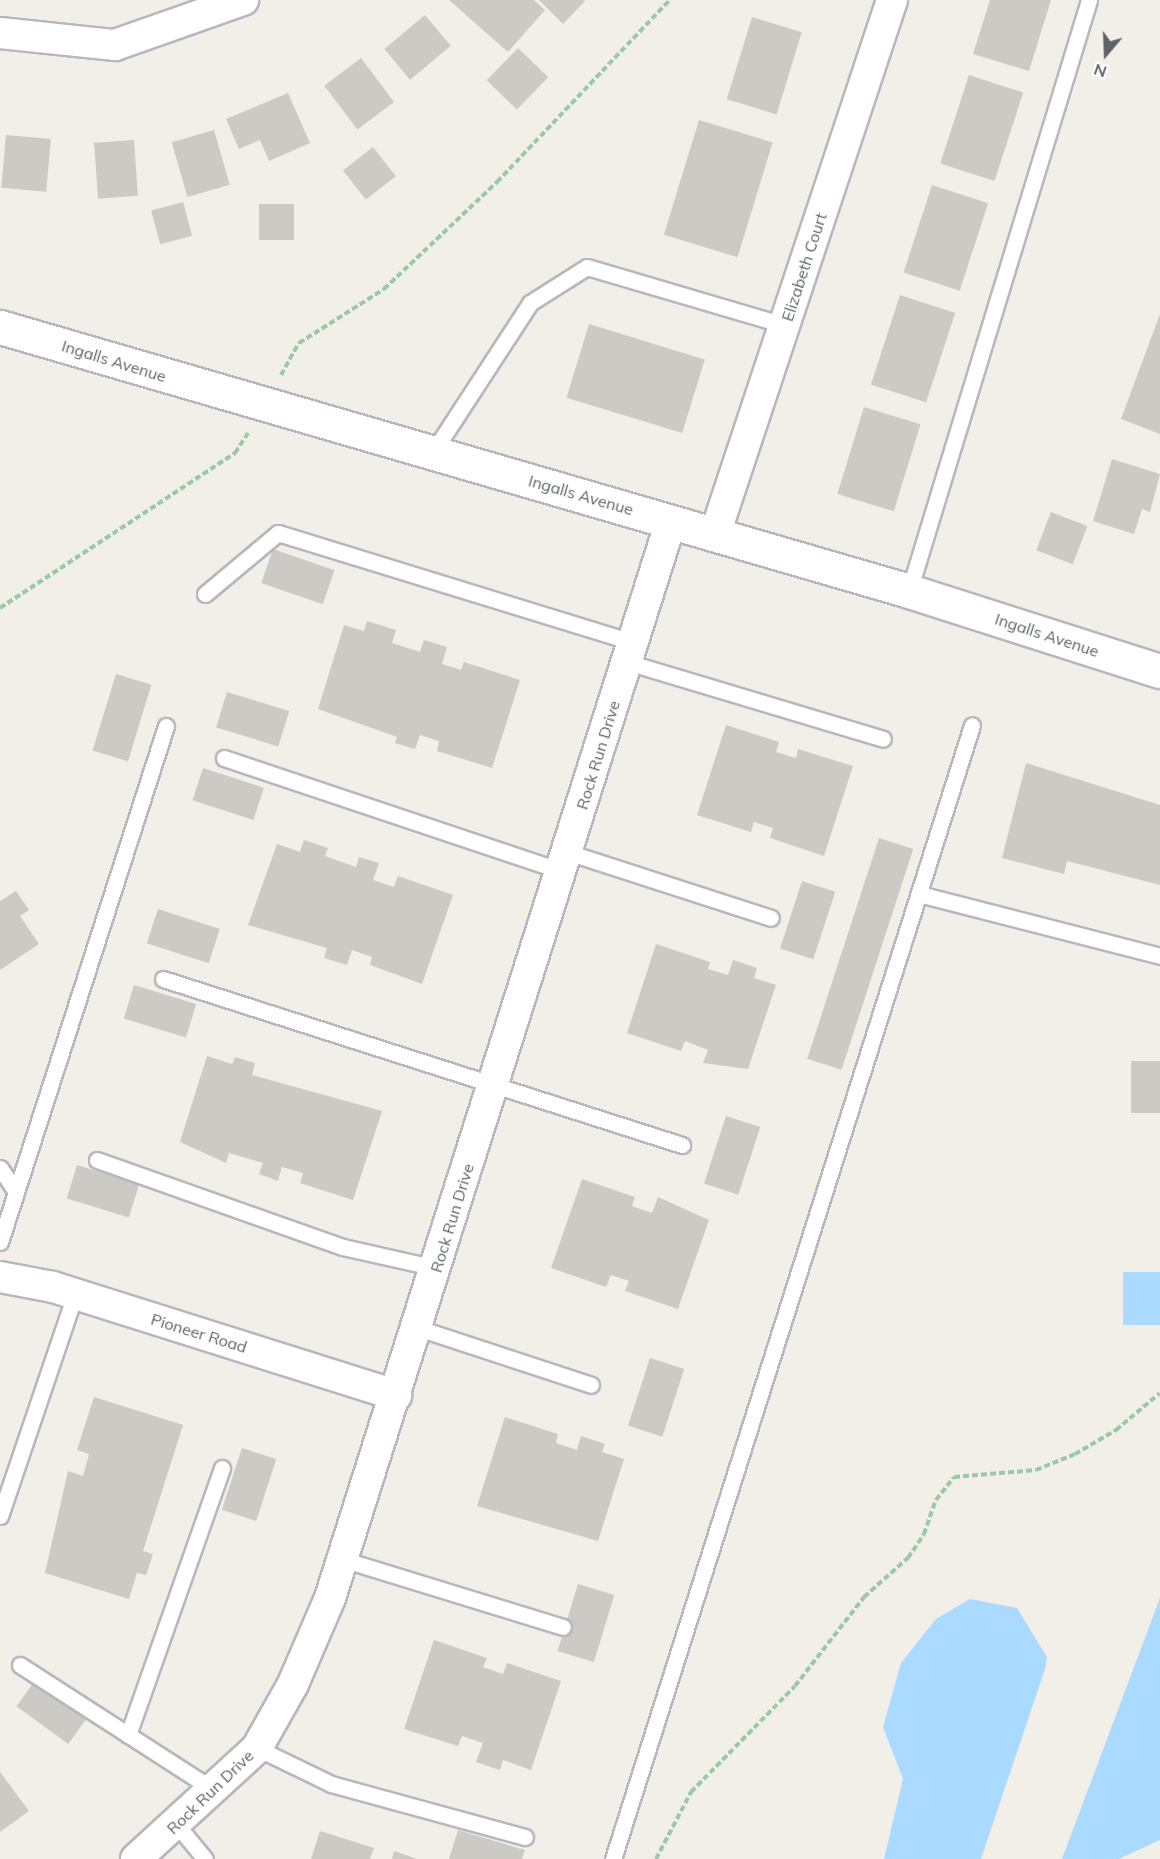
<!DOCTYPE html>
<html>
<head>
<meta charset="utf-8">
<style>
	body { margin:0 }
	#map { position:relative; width:1160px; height:1859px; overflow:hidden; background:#f1efe8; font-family:Mulish,sans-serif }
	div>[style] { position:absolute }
	.water>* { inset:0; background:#aadaff; transform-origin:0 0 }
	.building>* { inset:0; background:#cccac5; transform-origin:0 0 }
	.path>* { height:4px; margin-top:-2px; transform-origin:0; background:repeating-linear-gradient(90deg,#9cc7a9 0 6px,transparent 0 9px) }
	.roads { filter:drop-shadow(2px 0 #b5b8bc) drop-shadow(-2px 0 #b5b8bc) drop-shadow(0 2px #b5b8bc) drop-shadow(0 -2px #b5b8bc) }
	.lane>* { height:15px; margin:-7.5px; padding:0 7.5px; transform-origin:7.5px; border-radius:7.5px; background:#fff }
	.street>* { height:30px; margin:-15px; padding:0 15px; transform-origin:15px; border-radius:15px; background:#fff }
	.secondary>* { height:33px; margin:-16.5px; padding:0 16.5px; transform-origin:16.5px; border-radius:16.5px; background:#fff }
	span { translate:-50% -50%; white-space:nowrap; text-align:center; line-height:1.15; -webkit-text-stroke:4.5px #fff; paint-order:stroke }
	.street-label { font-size:16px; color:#5f6368 }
	.north { position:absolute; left:1076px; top:24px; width:60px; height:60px; -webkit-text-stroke:4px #fff; paint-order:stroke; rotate:199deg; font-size:16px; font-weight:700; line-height:24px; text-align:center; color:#5f6368 }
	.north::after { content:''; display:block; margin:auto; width:21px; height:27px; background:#5f6368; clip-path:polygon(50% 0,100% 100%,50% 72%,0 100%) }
</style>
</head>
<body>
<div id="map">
	<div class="water">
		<div style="left:1160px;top:1272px;width:53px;height:37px;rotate:90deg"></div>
		<div style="clip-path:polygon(1160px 1598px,1160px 1840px,1119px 1859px,1062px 1859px)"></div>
		<div style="clip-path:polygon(970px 1599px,1017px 1608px,1047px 1657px,1045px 1669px,981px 1859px,884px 1859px,903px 1779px,883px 1727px,901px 1663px,936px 1619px)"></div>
	</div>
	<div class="building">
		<div style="clip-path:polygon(449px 0,534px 0,545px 10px,508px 52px)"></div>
		<div style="clip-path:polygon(539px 0,583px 0,585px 1px,563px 24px)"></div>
		<div style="clip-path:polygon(990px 0,1051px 0,1029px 71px,973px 54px)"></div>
		<div style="left:425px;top:15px;width:40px;height:53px;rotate:50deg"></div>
		<div style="left:752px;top:17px;width:52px;height:86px;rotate:17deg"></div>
		<div style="left:518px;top:48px;width:42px;height:45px;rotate:44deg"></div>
		<div style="left:361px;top:58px;width:55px;height:46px;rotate:53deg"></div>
		<div style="left:969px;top:75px;width:57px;height:93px;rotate:18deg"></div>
		<div style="clip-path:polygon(288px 93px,310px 143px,269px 161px,260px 140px,239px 149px,226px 119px)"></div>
		<div style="left:699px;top:120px;width:77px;height:120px;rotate:17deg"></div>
		<div style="left:214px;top:130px;width:57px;height:44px;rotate:74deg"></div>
		<div style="left:6px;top:135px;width:45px;height:53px;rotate:5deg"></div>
		<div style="left:134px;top:140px;width:56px;height:40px;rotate:86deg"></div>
		<div style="left:373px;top:147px;width:37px;height:38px;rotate:52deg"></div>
		<div style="left:932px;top:185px;width:59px;height:92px;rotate:18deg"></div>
		<div style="left:183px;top:202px;width:35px;height:33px;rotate:75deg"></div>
		<div style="left:259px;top:204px;width:35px;height:36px"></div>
		<div style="left:900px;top:295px;width:58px;height:94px;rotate:18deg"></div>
		<div style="clip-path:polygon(1160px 314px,1160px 434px,1121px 419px)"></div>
		<div style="left:589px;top:324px;width:121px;height:77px;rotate:17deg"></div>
		<div style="left:864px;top:407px;width:59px;height:91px;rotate:17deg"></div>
		<div style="clip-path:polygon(1112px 459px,1160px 474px,1150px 512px,1142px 509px,1134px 534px,1093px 521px)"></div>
		<div style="left:1051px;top:512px;width:39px;height:41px;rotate:21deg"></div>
		<div style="left:273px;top:549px;width:65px;height:36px;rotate:19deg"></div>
		<div style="clip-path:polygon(367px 621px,396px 630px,392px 643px,420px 652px,424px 640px,447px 647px,442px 664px,461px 670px,464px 662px,520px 680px,492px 768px,437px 751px,439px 741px,420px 735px,415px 749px,395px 743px,397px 737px,318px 709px,344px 625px,364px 631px)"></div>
		<div style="left:116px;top:674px;width:37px;height:80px;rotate:17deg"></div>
		<div style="left:227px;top:692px;width:65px;height:37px;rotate:17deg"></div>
		<div style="clip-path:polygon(726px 725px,779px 742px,776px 752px,796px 758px,798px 749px,853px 766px,824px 856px,770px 838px,773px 828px,754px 822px,751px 832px,697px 815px)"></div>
		<div style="clip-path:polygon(1026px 763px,1160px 805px,1160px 885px,1067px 861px,1064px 874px,1002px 858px)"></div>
		<div style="left:203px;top:768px;width:64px;height:34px;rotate:18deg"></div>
		<div style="left:879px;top:838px;width:36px;height:232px;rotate:18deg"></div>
		<div style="clip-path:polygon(304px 840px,328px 848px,325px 856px,356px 867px,359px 857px,379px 863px,373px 880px,394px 887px,398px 876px,453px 895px,422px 984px,370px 965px,372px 957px,352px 950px,347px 965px,324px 958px,327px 948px,248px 925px,277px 844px,300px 852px)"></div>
		<div style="left:802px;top:881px;width:35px;height:71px;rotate:18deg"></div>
		<div style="clip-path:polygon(16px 891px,29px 910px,20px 916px,39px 944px,0 970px,0 901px)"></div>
		<div style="left:158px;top:909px;width:65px;height:36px;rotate:18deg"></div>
		<div style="clip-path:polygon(656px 944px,710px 962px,708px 969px,728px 975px,733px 960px,757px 968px,754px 978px,776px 985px,748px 1069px,703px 1063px,708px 1050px,685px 1041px,681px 1051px,627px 1033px)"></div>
		<div style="left:134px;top:985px;width:65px;height:35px;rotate:17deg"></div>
		<div style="clip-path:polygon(207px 1056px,232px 1064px,235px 1057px,255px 1063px,252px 1075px,382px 1111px,353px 1200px,300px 1183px,303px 1173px,282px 1167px,278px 1181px,259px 1174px,263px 1163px,229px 1153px,226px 1163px,180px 1142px)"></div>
		<div style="left:1160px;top:1061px;width:52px;height:29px;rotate:90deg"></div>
		<div style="left:726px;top:1116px;width:36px;height:71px;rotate:18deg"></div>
		<div style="left:77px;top:1165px;width:65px;height:35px;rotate:17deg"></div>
		<div style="clip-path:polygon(582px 1179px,635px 1197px,632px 1206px,652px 1213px,658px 1197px,709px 1220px,678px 1309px,625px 1291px,629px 1281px,611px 1275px,606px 1287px,551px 1268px)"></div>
		<div style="left:650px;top:1358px;width:36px;height:71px;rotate:18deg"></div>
		<div style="clip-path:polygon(94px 1397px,183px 1425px,143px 1551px,153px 1554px,146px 1575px,137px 1573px,129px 1599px,45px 1573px,68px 1471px,83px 1476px,89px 1454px,77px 1450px)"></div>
		<div style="clip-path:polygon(505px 1417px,558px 1434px,556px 1443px,577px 1450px,581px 1436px,605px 1444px,602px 1452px,624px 1459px,598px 1541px,477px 1506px)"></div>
		<div style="left:242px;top:1448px;width:36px;height:65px;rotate:18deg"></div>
		<div style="left:578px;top:1584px;width:38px;height:70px;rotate:17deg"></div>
		<div style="clip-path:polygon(434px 1640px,487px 1658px,483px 1667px,503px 1674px,507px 1663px,561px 1681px,531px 1770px,503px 1760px,500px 1770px,476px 1762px,483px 1743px,462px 1736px,458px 1746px,404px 1729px)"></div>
		<div style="left:37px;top:1678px;width:64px;height:35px;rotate:36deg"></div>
		<div style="clip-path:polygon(0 1772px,29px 1811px,0 1832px)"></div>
		<div style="clip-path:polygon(458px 1830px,525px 1850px,522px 1859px,449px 1859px)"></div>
		<div style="clip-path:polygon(320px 1831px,374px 1848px,370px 1859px,311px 1859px)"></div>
		<div style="clip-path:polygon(394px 1851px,417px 1859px,392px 1859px)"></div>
	</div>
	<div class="path">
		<div style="left:281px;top:375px;width:37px;rotate:-61deg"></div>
		<div style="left:299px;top:343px;width:101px;rotate:-32.4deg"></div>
		<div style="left:384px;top:289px;width:156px;rotate:-43.4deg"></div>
		<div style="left:497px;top:182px;width:251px;rotate:-46.5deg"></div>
		<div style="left:0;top:608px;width:282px;rotate:-33.4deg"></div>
		<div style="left:235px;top:453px;width:24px;rotate:-57deg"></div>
		<div style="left:656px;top:1859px;width:76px;rotate:-62.4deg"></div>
		<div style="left:691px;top:1792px;width:148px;rotate:-45.5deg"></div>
		<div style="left:795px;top:1686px;width:113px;rotate:-52.2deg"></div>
		<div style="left:864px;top:1597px;width:59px;rotate:-41.6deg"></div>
		<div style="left:908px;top:1558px;width:29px;rotate:-56deg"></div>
		<div style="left:924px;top:1534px;width:36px;rotate:-71deg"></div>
		<div style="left:936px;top:1500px;width:29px;rotate:-52deg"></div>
		<div style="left:954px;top:1477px;width:82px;rotate:-4.9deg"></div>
		<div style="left:1036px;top:1470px;width:42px;rotate:-22.3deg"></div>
		<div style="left:1075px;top:1454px;width:48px;rotate:-30.3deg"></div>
		<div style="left:1116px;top:1430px;width:57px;rotate:-40.1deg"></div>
	</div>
	<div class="roads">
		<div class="lane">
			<div style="left:433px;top:452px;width:178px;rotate:-56.9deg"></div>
			<div style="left:530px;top:303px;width:67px;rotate:-32.3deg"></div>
			<div style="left:587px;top:267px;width:205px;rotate:16.4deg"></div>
			<div style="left:909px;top:591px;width:618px;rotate:-73.06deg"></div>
			<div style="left:205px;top:594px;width:95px;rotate:-39.9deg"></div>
			<div style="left:278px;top:533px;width:371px;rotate:17.1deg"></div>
			<div style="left:627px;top:662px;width:267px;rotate:16.7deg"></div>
			<div style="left:224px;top:758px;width:355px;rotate:18.5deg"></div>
			<div style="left:567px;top:852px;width:214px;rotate:17.9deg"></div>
			<div style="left:919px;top:894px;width:249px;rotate:14.4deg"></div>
			<div style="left:163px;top:979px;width:545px;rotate:17.74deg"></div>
			<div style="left:97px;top:1160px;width:261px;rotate:19.5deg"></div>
			<div style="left:343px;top:1247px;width:95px;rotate:12.7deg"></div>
			<div style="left:0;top:1168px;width:29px;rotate:56deg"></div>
			<div style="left:0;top:1242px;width:542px;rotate:-72.17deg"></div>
			<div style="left:418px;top:1328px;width:182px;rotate:18.2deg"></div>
			<div style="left:0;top:1516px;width:234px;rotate:-71.3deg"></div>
			<div style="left:342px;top:1559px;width:231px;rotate:17.1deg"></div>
			<div style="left:20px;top:1665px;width:231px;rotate:32.8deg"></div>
			<div style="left:128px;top:1735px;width:283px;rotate:-70.6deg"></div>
			<div style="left:257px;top:1748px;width:82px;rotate:25.9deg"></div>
			<div style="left:331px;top:1784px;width:201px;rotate:15.3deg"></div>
			<div style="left:177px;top:1825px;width:44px;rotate:50.5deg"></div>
			<div style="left:613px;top:1859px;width:1189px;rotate:-72.43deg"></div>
		</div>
		<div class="street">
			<div style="left:0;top:33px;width:116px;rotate:6deg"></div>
			<div style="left:115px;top:45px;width:136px;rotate:-19.4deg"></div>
			<div style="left:715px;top:534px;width:563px;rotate:-71.66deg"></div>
			<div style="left:0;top:1277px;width:54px;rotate:10.7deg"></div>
			<div style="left:53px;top:1287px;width:360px;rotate:17.5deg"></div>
			<div style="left:136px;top:1859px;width:164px;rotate:-42.5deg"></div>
			<div style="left:257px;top:1748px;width:73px;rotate:-60.6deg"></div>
			<div style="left:293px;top:1684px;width:94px;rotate:-66.7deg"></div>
			<div style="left:330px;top:1598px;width:1130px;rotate:-72.43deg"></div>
		</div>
		<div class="secondary">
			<div style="left:0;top:327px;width:947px;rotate:16.19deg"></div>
			<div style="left:909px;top:591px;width:263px;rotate:17.7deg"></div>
		</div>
	</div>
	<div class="street-label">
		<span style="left:804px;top:267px;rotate:-72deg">Elizabeth Court</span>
		<span style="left:114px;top:361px;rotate:17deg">Ingalls Avenue</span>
		<span style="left:581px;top:495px;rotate:16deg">Ingalls Avenue</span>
		<span style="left:1047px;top:635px;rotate:18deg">Ingalls Avenue</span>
		<span style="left:598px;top:755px;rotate:-73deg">Rock Run Drive</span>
		<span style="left:452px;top:1218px;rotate:-73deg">Rock Run Drive</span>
		<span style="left:199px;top:1333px;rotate:17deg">Pioneer Road</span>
		<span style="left:210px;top:1792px;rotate:-44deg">Rock Run Drive</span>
	</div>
	<div class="north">N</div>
</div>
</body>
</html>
